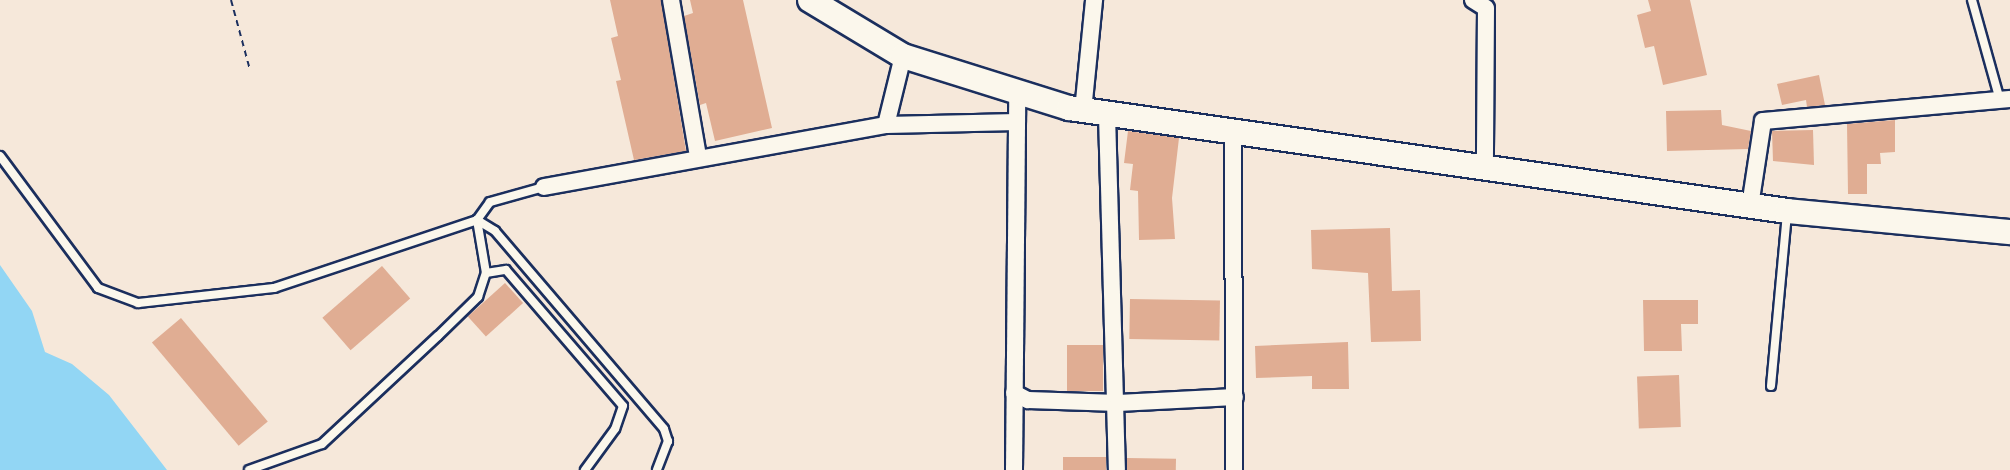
<!DOCTYPE html>
<html>
<head>
<meta charset="utf-8">
<style>
	body { margin:0 }
	#map { position:relative; width:2010px; height:470px; overflow:hidden; background:#f6e8da; font-family:"Architects Daughter",sans-serif }
	div>[style] { position:absolute }
	.water>* { inset:0; background:#92d6f4 }
	.building>* { inset:0; background:#e0ad93; transform-origin:0 0 }
	.path>* { height:2px; margin-top:-1px; transform-origin:0; background:repeating-linear-gradient(90deg,#1b2f5e 0 6px,transparent 0 10.5px) }
	.roads { filter:drop-shadow(2px 0 #1b2f5e) drop-shadow(-2px 0 #1b2f5e) drop-shadow(0 2px #1b2f5e) drop-shadow(0 -2px #1b2f5e) }
	.lane>* { height:8px; margin:-4px; padding:0 4px; transform-origin:4px; border-radius:4px; background:#fbf7ec }
	.street>* { height:16px; margin:-8px; padding:0 8px; transform-origin:8px; border-radius:8px; background:#fbf7ec }
	.secondary>* { height:24px; margin:-12px; padding:0 12px; transform-origin:12px; border-radius:12px; background:#fbf7ec }
	span { translate:-50% -50%; white-space:nowrap; text-align:center; line-height:1.15; -webkit-text-stroke:5px #fbf7ec; paint-order:stroke }
</style>
</head>
<body>
<div id="map">
	<div class="water">
		<div style="clip-path:polygon(0 265px,32px 311px,45px 352px,72px 364px,109px 395px,167px 470px,0 470px)"></div>
	</div>
	<div class="building">
		<div style="clip-path:polygon(610px 0,661px 0,686px 151px,634px 160px,616px 81px,621px 80px,611px 38px,618px 36px)"></div>
		<div style="clip-path:polygon(690px 0,743px 0,772px 128px,715px 141px,706px 103px,700px 105px,684px 16px,693px 13px)"></div>
		<div style="clip-path:polygon(1648px 0,1690px 0,1707px 75px,1663px 85px,1654px 46px,1645px 48px,1637px 15px,1651px 11px)"></div>
		<div style="clip-path:polygon(1819px 75px,1825px 105px,1807px 107px,1806px 100px,1782px 105px,1777px 84px)"></div>
		<div style="clip-path:polygon(1721px 110px,1722px 125px,1751px 131px,1748px 149px,1667px 151px,1666px 111px)"></div>
		<div style="clip-path:polygon(1895px 120px,1895px 152px,1880px 153px,1881px 164px,1867px 164px,1867px 194px,1848px 194px,1847px 124px)"></div>
		<div style="clip-path:polygon(1813px 130px,1814px 165px,1773px 161px,1772px 131px)"></div>
		<div style="clip-path:polygon(1128px 131px,1179px 138px,1172px 198px,1175px 239px,1139px 240px,1138px 191px,1130px 190px,1133px 164px,1124px 163px)"></div>
		<div style="clip-path:polygon(1390px 228px,1392px 291px,1420px 290px,1421px 341px,1371px 342px,1368px 273px,1312px 269px,1311px 230px)"></div>
		<div style="left:382px;top:266px;width:43px;height:79px;rotate:49deg"></div>
		<div style="left:505px;top:283px;width:27px;height:50px;rotate:48deg"></div>
		<div style="left:1130px;top:299px;width:90px;height:40px;rotate:1deg"></div>
		<div style="clip-path:polygon(1643px 300px,1698px 300px,1698px 324px,1681px 324px,1682px 351px,1644px 351px)"></div>
		<div style="left:181px;top:318px;width:135px;height:38px;rotate:50deg"></div>
		<div style="clip-path:polygon(1348px 342px,1349px 389px,1312px 389px,1312px 376px,1256px 378px,1255px 346px)"></div>
		<div style="left:1067px;top:345px;width:36px;height:46px"></div>
		<div style="left:1679px;top:375px;width:52px;height:42px;rotate:88deg"></div>
		<div style="left:1063px;top:457px;width:43px;height:13px"></div>
		<div style="left:1127px;top:458px;width:49px;height:12px;rotate:1deg"></div>
	</div>
	<div class="path">
		<div style="left:231px;top:0;width:73px;rotate:74.8deg"></div>
	</div>
	<div class="roads">
		<div class="lane">
			<div style="left:1972px;top:0;width:104px;rotate:74.4deg"></div>
			<div style="left:0;top:156px;width:164px;rotate:53.4deg"></div>
			<div style="left:98px;top:288px;width:43px;rotate:20.6deg"></div>
			<div style="left:138px;top:303px;width:137px;rotate:-6.3deg"></div>
			<div style="left:274px;top:288px;width:214px;rotate:-18.5deg"></div>
			<div style="left:477px;top:220px;width:21px;rotate:31deg"></div>
			<div style="left:495px;top:231px;width:260px;rotate:49.5deg"></div>
			<div style="left:664px;top:429px;width:13px;rotate:72deg"></div>
			<div style="left:668px;top:441px;width:31px;rotate:111deg"></div>
			<div style="left:486px;top:273px;width:20px;rotate:-9deg"></div>
			<div style="left:506px;top:270px;width:179px;rotate:49.3deg"></div>
			<div style="left:623px;top:406px;width:24px;rotate:109deg"></div>
			<div style="left:615px;top:429px;width:51px;rotate:126.2deg"></div>
			<div style="left:1771px;top:386px;width:174px;rotate:-84.7deg"></div>
			<div style="left:249px;top:470px;width:77px;rotate:-19.6deg"></div>
			<div style="left:322px;top:444px;width:158px;rotate:-43deg"></div>
			<div style="left:438px;top:336px;width:56px;rotate:-44.3deg"></div>
			<div style="left:478px;top:297px;width:25px;rotate:-72deg"></div>
			<div style="left:486px;top:273px;width:54px;rotate:-99.6deg"></div>
			<div style="left:477px;top:220px;width:22px;rotate:-54deg"></div>
			<div style="left:490px;top:202px;width:56px;rotate:-15.5deg"></div>
		</div>
		<div class="street">
			<div style="left:671px;top:0;width:159px;rotate:80.2deg"></div>
			<div style="left:1473px;top:0;width:15px;rotate:32deg"></div>
			<div style="left:1486px;top:8px;width:162px;rotate:90.4deg"></div>
			<div style="left:1083px;top:111px;width:112px;rotate:-84.3deg"></div>
			<div style="left:1107px;top:115px;width:355px;rotate:88.4deg"></div>
			<div style="left:886px;top:125px;width:71px;rotate:-76.2deg"></div>
			<div style="left:1233px;top:132px;width:338px;rotate:89.8deg"></div>
			<div style="left:544px;top:187px;width:348px;rotate:-10.3deg"></div>
			<div style="left:886px;top:125px;width:131px;rotate:-1.3deg"></div>
			<div style="left:1750px;top:206px;width:86px;rotate:-81.3deg"></div>
			<div style="left:1763px;top:121px;width:248px;rotate:-5.1deg"></div>
			<div style="left:1014px;top:393px;width:16px;rotate:27deg"></div>
			<div style="left:1028px;top:400px;width:90px;rotate:1.9deg"></div>
			<div style="left:1118px;top:403px;width:117px;rotate:-2.9deg"></div>
			<div style="left:1014px;top:470px;width:376px;rotate:-89.5deg"></div>
		</div>
		<div class="secondary">
			<div style="left:810px;top:0;width:109px;rotate:31.1deg"></div>
			<div style="left:903px;top:56px;width:174px;rotate:17.4deg"></div>
			<div style="left:1069px;top:108px;width:725px;rotate:8.16deg"></div>
			<div style="left:1787px;top:211px;width:224px;rotate:5.4deg"></div>
		</div>
	</div>
</div>
</body>
</html>
